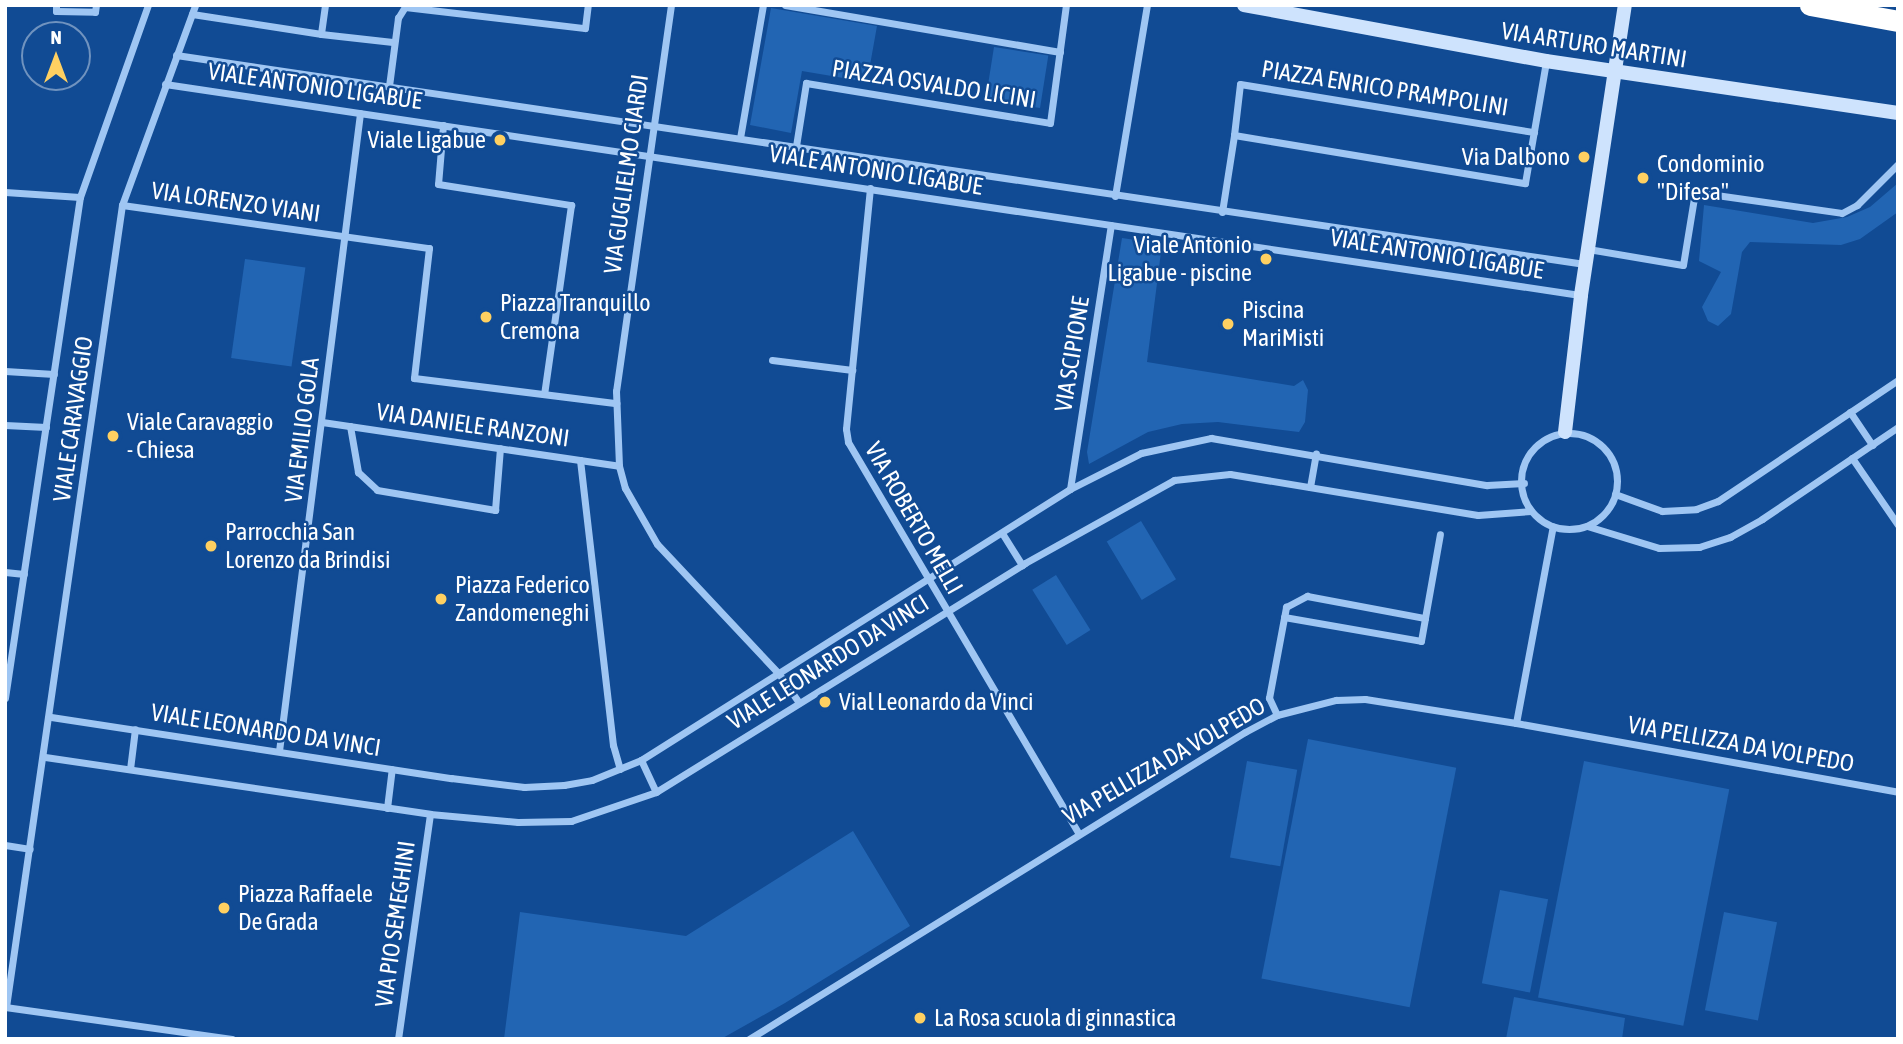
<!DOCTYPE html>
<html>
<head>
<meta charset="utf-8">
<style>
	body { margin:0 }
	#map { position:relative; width:1903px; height:1044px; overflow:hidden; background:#114b94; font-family:"Asap Condensed",sans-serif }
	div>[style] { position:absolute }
	.green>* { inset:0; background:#2265b3; transform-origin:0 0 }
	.street>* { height:7px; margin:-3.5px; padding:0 3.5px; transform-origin:3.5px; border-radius:3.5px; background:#9fc6f3 }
	.street>.ring { margin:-3.5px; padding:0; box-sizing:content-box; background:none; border:7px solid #9fc6f3; border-radius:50% }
	.secondary>* { height:14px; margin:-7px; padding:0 7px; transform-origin:7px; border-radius:7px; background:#cee3fd }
	.highway>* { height:21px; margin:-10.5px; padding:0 10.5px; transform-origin:10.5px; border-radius:10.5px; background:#fff }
	.dots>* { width:19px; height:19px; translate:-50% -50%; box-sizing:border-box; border:4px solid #114b94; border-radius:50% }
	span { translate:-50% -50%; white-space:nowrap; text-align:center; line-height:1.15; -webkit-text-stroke:5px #114b94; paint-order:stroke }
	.street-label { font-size:24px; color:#fff }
	.poi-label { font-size:24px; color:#fff }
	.right { translate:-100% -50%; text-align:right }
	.left { translate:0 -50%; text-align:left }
	.frame { position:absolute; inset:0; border:7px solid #fff; pointer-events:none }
	.north { position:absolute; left:21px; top:21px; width:70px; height:70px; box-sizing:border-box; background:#114b94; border:2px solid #7093bf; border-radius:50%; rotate:0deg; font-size:19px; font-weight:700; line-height:28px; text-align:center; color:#fff }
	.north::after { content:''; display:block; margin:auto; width:24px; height:32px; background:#ffd061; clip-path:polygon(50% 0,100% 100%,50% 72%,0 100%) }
</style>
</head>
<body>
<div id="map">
	<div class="green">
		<div style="clip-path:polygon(771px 8px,877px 26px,867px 82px,802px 71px,791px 133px,750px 125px)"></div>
		<div style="left:994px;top:47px;width:55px;height:53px;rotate:9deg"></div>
		<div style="clip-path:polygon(1898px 183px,1898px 212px,1860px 239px,1841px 245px,1750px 242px,1742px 252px,1731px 314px,1718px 326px,1708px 321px,1702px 307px,1721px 272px,1699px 261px,1704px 205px,1813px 223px,1847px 217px,1870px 207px)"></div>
		<div style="clip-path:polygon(1122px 238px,1162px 244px,1147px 362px,1294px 386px,1303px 380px,1308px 390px,1305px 422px,1299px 432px,1218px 422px,1182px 424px,1148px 432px,1089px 464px,1087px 452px)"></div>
		<div style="left:245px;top:259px;width:61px;height:100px;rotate:8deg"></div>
		<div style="left:1141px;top:521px;width:68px;height:40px;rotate:59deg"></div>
		<div style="left:1056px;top:575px;width:65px;height:28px;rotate:58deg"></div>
		<div style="left:1308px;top:739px;width:151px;height:244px;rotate:11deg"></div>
		<div style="left:1247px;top:761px;width:51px;height:98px;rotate:10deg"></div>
		<div style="left:1584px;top:761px;width:148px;height:241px;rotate:11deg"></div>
		<div style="clip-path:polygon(853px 831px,910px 926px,785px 1003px,721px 1039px,504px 1039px,520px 912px,686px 936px)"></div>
		<div style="left:1500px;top:890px;width:49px;height:95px;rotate:11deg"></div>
		<div style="left:1724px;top:912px;width:54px;height:100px;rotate:11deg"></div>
		<div style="clip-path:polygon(1514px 997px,1625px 1018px,1622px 1039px,1506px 1039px)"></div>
	</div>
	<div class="street">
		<div style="left:56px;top:5px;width:6px;rotate:90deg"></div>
		<div style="left:56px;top:11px;width:39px;rotate:1deg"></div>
		<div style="left:95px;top:12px;width:7px;rotate:-82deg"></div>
		<div style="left:325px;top:5px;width:29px;rotate:98deg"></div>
		<div style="left:321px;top:34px;width:72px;rotate:6.3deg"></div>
		<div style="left:671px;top:5px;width:390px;rotate:98.1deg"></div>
		<div style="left:616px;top:391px;width:75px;rotate:87.7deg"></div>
		<div style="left:619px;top:466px;width:23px;rotate:75deg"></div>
		<div style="left:625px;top:488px;width:64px;rotate:60.3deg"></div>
		<div style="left:657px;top:544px;width:178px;rotate:46.8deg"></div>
		<div style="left:779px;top:674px;width:35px;rotate:55deg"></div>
		<div style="left:785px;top:5px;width:279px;rotate:9.7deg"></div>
		<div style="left:192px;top:14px;width:131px;rotate:8.8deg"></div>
		<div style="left:176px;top:55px;width:1424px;rotate:8.44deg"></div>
		<div style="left:165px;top:84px;width:1432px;rotate:8.48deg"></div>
		<div style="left:389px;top:86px;width:69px;rotate:-82.5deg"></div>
		<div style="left:398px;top:18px;width:13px;rotate:-58deg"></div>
		<div style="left:405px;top:7px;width:181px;rotate:6.7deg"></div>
		<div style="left:585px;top:28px;width:23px;rotate:-83deg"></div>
		<div style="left:443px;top:125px;width:59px;rotate:94.8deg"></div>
		<div style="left:438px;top:184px;width:135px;rotate:9deg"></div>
		<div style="left:571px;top:205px;width:191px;rotate:98.1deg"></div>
		<div style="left:1234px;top:135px;width:51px;rotate:-83.3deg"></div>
		<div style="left:1240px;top:84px;width:298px;rotate:9.3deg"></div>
		<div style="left:740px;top:138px;width:135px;rotate:-80.2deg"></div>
		<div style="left:796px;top:146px;width:64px;rotate:-81deg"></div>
		<div style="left:806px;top:83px;width:247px;rotate:9.3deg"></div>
		<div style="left:1050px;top:123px;width:119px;rotate:-82.3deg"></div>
		<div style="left:870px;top:188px;width:242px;rotate:95.7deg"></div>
		<div style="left:846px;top:429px;width:13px;rotate:81deg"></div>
		<div style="left:848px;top:442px;width:453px;rotate:59.5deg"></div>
		<div style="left:5px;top:192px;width:75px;rotate:3.8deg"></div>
		<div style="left:1115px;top:196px;width:194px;rotate:-80.5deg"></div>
		<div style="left:122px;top:205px;width:310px;rotate:8deg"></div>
		<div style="left:429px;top:248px;width:131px;rotate:96.6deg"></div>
		<div style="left:414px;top:378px;width:204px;rotate:7.1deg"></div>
		<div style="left:1222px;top:212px;width:78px;rotate:-81.1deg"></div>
		<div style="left:1234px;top:135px;width:295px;rotate:9.4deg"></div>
		<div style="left:1525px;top:183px;width:123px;rotate:-80.2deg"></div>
		<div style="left:1588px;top:249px;width:96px;rotate:9.6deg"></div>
		<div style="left:1683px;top:265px;width:74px;rotate:-80.7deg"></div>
		<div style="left:1695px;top:192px;width:148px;rotate:8.1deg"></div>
		<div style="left:1842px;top:213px;width:17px;rotate:-28deg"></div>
		<div style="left:1857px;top:205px;width:58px;rotate:-45deg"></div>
		<div style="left:772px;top:360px;width:81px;rotate:7.1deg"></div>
		<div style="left:5px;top:371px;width:49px;rotate:3.5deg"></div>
		<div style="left:1850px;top:412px;width:40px;rotate:56deg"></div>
		<div style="left:322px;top:422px;width:300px;rotate:8.4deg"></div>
		<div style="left:5px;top:425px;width:41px;rotate:2.8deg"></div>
		<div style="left:350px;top:426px;width:47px;rotate:80.1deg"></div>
		<div style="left:358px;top:472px;width:26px;rotate:43deg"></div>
		<div style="left:377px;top:490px;width:120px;rotate:9.6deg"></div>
		<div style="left:495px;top:510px;width:62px;rotate:-85.4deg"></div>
		<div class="ring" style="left:1521px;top:433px;width:89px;height:89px"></div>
		<div style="left:1852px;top:458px;width:81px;rotate:55.5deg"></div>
		<div style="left:580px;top:460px;width:287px;rotate:83.4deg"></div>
		<div style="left:613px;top:745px;width:25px;rotate:74deg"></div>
		<div style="left:1310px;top:487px;width:34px;rotate:-80deg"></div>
		<div style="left:1070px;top:489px;width:267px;rotate:-81.2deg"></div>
		<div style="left:1615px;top:494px;width:50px;rotate:19.9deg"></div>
		<div style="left:1662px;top:511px;width:34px;rotate:-3deg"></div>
		<div style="left:1696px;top:509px;width:23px;rotate:-20deg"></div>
		<div style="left:1718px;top:501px;width:217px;rotate:-33.9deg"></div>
		<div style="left:1587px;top:526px;width:75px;rotate:17deg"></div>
		<div style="left:1659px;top:548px;width:40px;rotate:-1.4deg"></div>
		<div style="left:1699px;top:547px;width:33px;rotate:-18deg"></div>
		<div style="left:1730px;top:537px;width:37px;rotate:-29deg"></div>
		<div style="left:1762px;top:519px;width:164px;rotate:-34.1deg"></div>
		<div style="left:1002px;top:533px;width:38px;rotate:58deg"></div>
		<div style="left:5px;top:572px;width:19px;rotate:6deg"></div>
		<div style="left:1284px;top:617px;width:139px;rotate:9.9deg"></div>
		<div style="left:1421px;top:641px;width:23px;rotate:-80deg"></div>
		<div style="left:5px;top:698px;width:507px;rotate:-81.49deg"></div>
		<div style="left:80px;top:197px;width:204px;rotate:-70.5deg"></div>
		<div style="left:1277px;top:715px;width:19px;rotate:-115deg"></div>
		<div style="left:1269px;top:698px;width:93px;rotate:-79.4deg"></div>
		<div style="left:1286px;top:607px;width:24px;rotate:-28deg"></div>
		<div style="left:1307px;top:596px;width:120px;rotate:10.6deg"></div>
		<div style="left:1425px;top:618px;width:85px;rotate:-79.9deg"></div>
		<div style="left:51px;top:717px;width:405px;rotate:8.7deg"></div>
		<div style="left:451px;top:778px;width:74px;rotate:7deg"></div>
		<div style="left:524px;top:787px;width:40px;rotate:-2.9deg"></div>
		<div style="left:564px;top:785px;width:28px;rotate:-10deg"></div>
		<div style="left:592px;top:780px;width:53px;rotate:-22.2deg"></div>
		<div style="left:641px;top:760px;width:507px;rotate:-32.28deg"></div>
		<div style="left:1070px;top:489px;width:80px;rotate:-26.9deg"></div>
		<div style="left:1141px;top:453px;width:72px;rotate:-12.1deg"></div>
		<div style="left:1211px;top:438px;width:280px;rotate:9.7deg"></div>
		<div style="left:1487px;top:485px;width:37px;rotate:-3deg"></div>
		<div style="left:1516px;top:723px;width:200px;rotate:-79.4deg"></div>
		<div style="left:279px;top:751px;width:643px;rotate:-82.76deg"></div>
		<div style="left:45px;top:757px;width:389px;rotate:8.4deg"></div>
		<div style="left:430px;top:814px;width:88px;rotate:5.2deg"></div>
		<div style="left:518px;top:822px;width:53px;rotate:-1.1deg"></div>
		<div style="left:571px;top:821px;width:90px;rotate:-18.8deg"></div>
		<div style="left:656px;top:792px;width:434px;rotate:-31.8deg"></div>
		<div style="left:1025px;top:563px;width:171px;rotate:-29.1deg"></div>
		<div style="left:1174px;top:480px;width:56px;rotate:-6.1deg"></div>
		<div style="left:1230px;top:474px;width:251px;rotate:9.4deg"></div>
		<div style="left:1478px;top:515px;width:53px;rotate:-4.3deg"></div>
		<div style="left:641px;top:760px;width:35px;rotate:65deg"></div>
		<div style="left:130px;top:769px;width:40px;rotate:-82.9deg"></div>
		<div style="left:387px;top:808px;width:39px;rotate:-83deg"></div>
		<div style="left:5px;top:845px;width:25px;rotate:9deg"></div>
		<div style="left:5px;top:1007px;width:229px;rotate:8deg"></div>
		<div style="left:6px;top:1007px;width:810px;rotate:-81.77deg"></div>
		<div style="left:122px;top:205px;width:213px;rotate:-69.9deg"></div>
		<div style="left:398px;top:1039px;width:227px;rotate:-81.9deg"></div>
		<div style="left:749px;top:1039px;width:583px;rotate:-31.76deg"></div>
		<div style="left:1245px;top:732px;width:36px;rotate:-28deg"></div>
		<div style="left:1277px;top:715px;width:61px;rotate:-14.3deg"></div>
		<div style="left:1336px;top:700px;width:29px;rotate:-2deg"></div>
		<div style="left:1365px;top:699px;width:153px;rotate:9deg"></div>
		<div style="left:1516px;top:723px;width:388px;rotate:10.2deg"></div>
	</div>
	<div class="secondary">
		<div style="left:1244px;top:5px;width:307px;rotate:10.5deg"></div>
		<div style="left:1546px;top:61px;width:356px;rotate:8.4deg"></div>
		<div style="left:1565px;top:432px;width:138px;rotate:-83.3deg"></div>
		<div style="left:1581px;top:295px;width:293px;rotate:-81.4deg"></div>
	</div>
	<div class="highway">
		<div style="left:1810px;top:5px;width:89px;rotate:10.3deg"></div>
	</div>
	<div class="dots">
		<div style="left:500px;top:140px;background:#ffd061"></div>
		<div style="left:1584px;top:157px;background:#ffd061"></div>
		<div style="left:1643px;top:178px;background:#ffd061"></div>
		<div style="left:1266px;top:259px;background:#ffd061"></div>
		<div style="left:486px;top:317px;background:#ffd061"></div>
		<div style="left:1228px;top:324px;background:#ffd061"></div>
		<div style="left:113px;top:436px;background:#ffd061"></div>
		<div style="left:211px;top:546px;background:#ffd061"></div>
		<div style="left:441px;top:599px;background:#ffd061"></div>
		<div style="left:825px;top:702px;background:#ffd061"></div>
		<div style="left:224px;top:908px;background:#ffd061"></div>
		<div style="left:920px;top:1018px;background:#ffd061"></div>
	</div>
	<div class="street-label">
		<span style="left:1594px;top:45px;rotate:9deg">VIA ARTURO MARTINI</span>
		<span style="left:934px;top:84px;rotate:9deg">PIAZZA OSVALDO LICINI</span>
		<span style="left:315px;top:86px;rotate:8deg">VIALE ANTONIO LIGABUE</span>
		<span style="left:1385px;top:88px;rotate:9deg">PIAZZA ENRICO PRAMPOLINI</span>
		<span style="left:876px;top:170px;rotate:9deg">VIALE ANTONIO LIGABUE</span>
		<span style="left:626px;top:174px;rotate:-82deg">VIA GUGLIELMO CIARDI</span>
		<span style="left:236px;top:202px;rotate:8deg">VIA LORENZO VIANI</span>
		<span style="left:1437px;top:254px;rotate:9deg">VIALE ANTONIO LIGABUE</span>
		<span style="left:1072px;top:354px;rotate:-81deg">VIA SCIPIONE</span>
		<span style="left:73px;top:419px;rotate:-82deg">VIALE CARAVAGGIO</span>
		<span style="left:473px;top:425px;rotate:8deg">VIA DANIELE RANZONI</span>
		<span style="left:302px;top:430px;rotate:-83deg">VIA EMILIO GOLA</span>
		<span style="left:914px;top:518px;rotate:60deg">VIA ROBERTO MELLI</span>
		<span style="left:828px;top:662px;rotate:-32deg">VIALE LEONARDO DA VINCI</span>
		<span style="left:266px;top:730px;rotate:9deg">VIALE LEONARDO DA VINCI</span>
		<span style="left:1741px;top:744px;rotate:10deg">VIA PELLIZZA DA VOLPEDO</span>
		<span style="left:1164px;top:761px;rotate:-30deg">VIA PELLIZZA DA VOLPEDO</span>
		<span style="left:395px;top:924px;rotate:-82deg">VIA PIO SEMEGHINI</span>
	</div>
	<div class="poi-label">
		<span class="right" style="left:486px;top:140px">Viale Ligabue</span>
		<span class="right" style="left:1570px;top:157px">Via Dalbono</span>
		<span class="left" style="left:1657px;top:178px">Condominio<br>"Difesa"</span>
		<span class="right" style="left:1252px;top:259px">Viale Antonio<br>Ligabue - piscine</span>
		<span class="left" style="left:500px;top:317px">Piazza Tranquillo<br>Cremona</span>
		<span class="left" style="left:1242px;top:324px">Piscina<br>MariMisti</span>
		<span class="left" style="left:127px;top:436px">Viale Caravaggio<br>- Chiesa</span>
		<span class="left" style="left:225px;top:546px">Parrocchia San<br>Lorenzo da Brindisi</span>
		<span class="left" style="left:455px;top:599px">Piazza Federico<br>Zandomeneghi</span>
		<span class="left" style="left:839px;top:702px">Vial Leonardo da Vinci</span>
		<span class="left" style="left:238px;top:908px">Piazza Raffaele<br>De Grada</span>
		<span class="left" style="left:934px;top:1018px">La Rosa scuola di ginnastica</span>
	</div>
	<div class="frame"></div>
	<div class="north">N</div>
</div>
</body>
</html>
